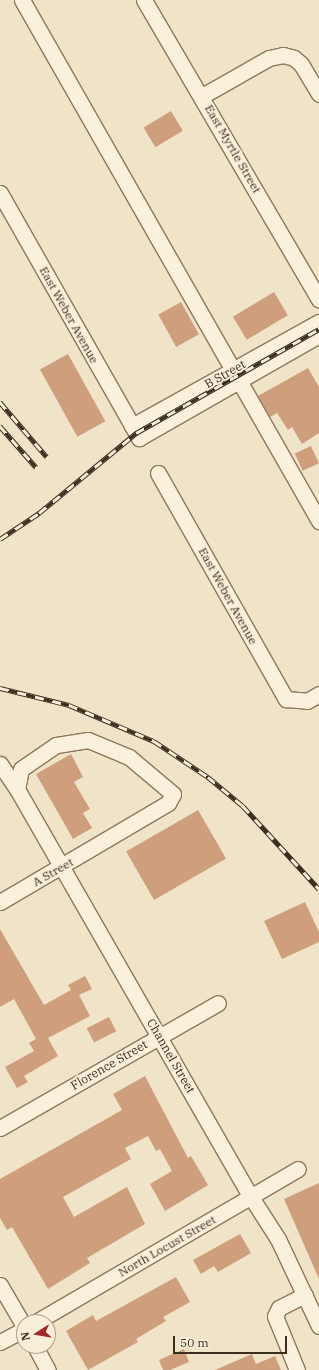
<!DOCTYPE html>
<html>
<head>
<meta charset="utf-8">
<style>
	body { margin:0 }
	#map { position:relative; width:319px; height:1370px; overflow:hidden; background:#f0e4c8; font-family:"IBM Plex Serif",serif }
	div>[style] { position:absolute }
	.building>* { inset:0; background:#cf9f7d; transform-origin:0 0 }
	.roads { filter:drop-shadow(1px 0 #8d765c) drop-shadow(-1px 0 #8d765c) drop-shadow(0 1px #8d765c) drop-shadow(0 -1px #8d765c) }
	.minor>* { height:15px; margin:-7.5px; padding:0 7.5px; transform-origin:7.5px; border-radius:7.5px; background:#faf1dc }
	.rail>* { height:4.5px; margin-top:-2.25px; transform-origin:0; background:repeating-linear-gradient(90deg,#f7eed8 0 9px,#3d2e20 0 18px); box-sizing:border-box; border-block:1px solid #3d2e20 }
	span { translate:-50% -50%; white-space:nowrap; text-align:center; line-height:1.15; -webkit-text-stroke:4px #f7eed8; paint-order:stroke }
	.street-label { font-size:12px; color:#3d2e20 }
	.north { position:absolute; left:16px; top:1314px; width:40px; height:40px; box-sizing:border-box; background:#f7eed8; border:1px solid #ada18e; border-radius:50%; rotate:258deg; font-size:11px; font-weight:700; line-height:16px; text-align:center; color:#3d2e20 }
	.north::after { content:''; display:block; margin:auto; width:14px; height:18px; background:#9e2a2b; clip-path:polygon(50% 0,100% 100%,50% 72%,0 100%) }
	.scale { position:absolute; left:173px; top:1336px; width:114px; height:18px; box-sizing:border-box; border:2px solid #3d2e20; border-top:0; padding-left:5px; font-size:12px; line-height:14px; white-space:nowrap; color:#3d2e20; -webkit-text-stroke:3px #f7eed8; paint-order:stroke }
</style>
</head>
<body>
<div id="map">
	<div class="building">
		<div style="left:171px;top:111px;width:23px;height:32px;rotate:59deg"></div>
		<div style="left:274px;top:292px;width:27px;height:48px;rotate:59deg"></div>
		<div style="left:181px;top:302px;width:37px;height:26px;rotate:61deg"></div>
		<div style="left:68px;top:354px;width:77px;height:32px;rotate:61deg"></div>
		<div style="clip-path:polygon(308px 368px,319px 387px,319px 433px,302px 444px,292px 427px,288px 430px,277px 413px,270px 417px,258px 396px)"></div>
		<div style="left:311px;top:446px;width:19px;height:18px;rotate:65deg"></div>
		<div style="clip-path:polygon(71px 754px,83px 777px,74px 782px,90px 809px,83px 813px,92px 828px,73px 839px,36px 774px)"></div>
		<div style="left:198px;top:810px;width:56px;height:83px;rotate:60deg"></div>
		<div style="clip-path:polygon(305px 902px,319px 932px,319px 942px,282px 959px,264px 921px)"></div>
		<div style="clip-path:polygon(0 929px,44px 1005px,71px 990px,68px 985px,85px 976px,92px 989px,79px 995px,90px 1016px,48px 1038px,58px 1056px,24px 1076px,28px 1082px,17px 1088px,5px 1067px,34px 1051px,29px 1043px,36px 1039px,14px 999px,0 1007px)"></div>
		<div style="left:109px;top:1017px;width:16px;height:25px;rotate:63deg"></div>
		<div style="clip-path:polygon(145px 1076px,188px 1158px,191px 1156px,208px 1185px,165px 1211px,150px 1184px,172px 1171px,160px 1149px,156px 1151px,148px 1136px,125px 1148px,131px 1159px,63px 1197px,74px 1217px,127px 1187px,145px 1224px,87px 1258px,90px 1263px,48px 1289px,12px 1227px,7px 1230px,0 1218px,0 1179px,122px 1110px,113px 1094px)"></div>
		<div style="clip-path:polygon(319px 1183px,319px 1279px,284px 1199px)"></div>
		<div style="clip-path:polygon(240px 1234px,251px 1253px,218px 1272px,214px 1266px,201px 1274px,193px 1260px)"></div>
		<div style="clip-path:polygon(176px 1277px,190px 1302px,163px 1317px,166px 1321px,136px 1339px,138px 1342px,88px 1370px,66px 1331px,93px 1315px,96px 1321px)"></div>
		<div style="clip-path:polygon(184px 1349px,189px 1362px,170px 1370px,163px 1370px,159px 1360px)"></div>
		<div style="clip-path:polygon(252px 1354px,256px 1364px,275px 1356px,281px 1370px,215px 1370px)"></div>
	</div>
	<div class="roads">
		<div class="minor">
			<div style="left:22px;top:0;width:600px;rotate:60.31deg"></div>
			<div style="left:144px;top:0;width:347px;rotate:59.7deg"></div>
			<div style="left:202px;top:96px;width:77px;rotate:-29.6deg"></div>
			<div style="left:269px;top:58px;width:14px;rotate:-12deg"></div>
			<div style="left:283px;top:55px;width:11px;rotate:15deg"></div>
			<div style="left:294px;top:58px;width:9px;rotate:41deg"></div>
			<div style="left:301px;top:64px;width:35px;rotate:59deg"></div>
			<div style="left:0;top:193px;width:282px;rotate:60.4deg"></div>
			<div style="left:139px;top:438px;width:207px;rotate:-29.8deg"></div>
			<div style="left:132px;top:426px;width:214px;rotate:-29.1deg"></div>
			<div style="left:158px;top:473px;width:260px;rotate:60.5deg"></div>
			<div style="left:286px;top:699px;width:21px;rotate:5deg"></div>
			<div style="left:307px;top:701px;width:14px;rotate:-30deg"></div>
			<div style="left:0;top:764px;width:30px;rotate:56deg"></div>
			<div style="left:17px;top:789px;width:470px;rotate:60.2deg"></div>
			<div style="left:251px;top:1197px;width:50px;rotate:57.3deg"></div>
			<div style="left:278px;top:1239px;width:96px;rotate:64.8deg"></div>
			<div style="left:0;top:902px;width:195px;rotate:-30.5deg"></div>
			<div style="left:168px;top:803px;width:10px;rotate:-61deg"></div>
			<div style="left:173px;top:794px;width:57px;rotate:-139.9deg"></div>
			<div style="left:129px;top:757px;width:44px;rotate:-157.5deg"></div>
			<div style="left:88px;top:740px;width:32px;rotate:171deg"></div>
			<div style="left:56px;top:745px;width:42px;rotate:145.6deg"></div>
			<div style="left:21px;top:769px;width:20px;rotate:101deg"></div>
			<div style="left:0;top:1128px;width:251px;rotate:-29.8deg"></div>
			<div style="left:0;top:1285px;width:48px;rotate:59.7deg"></div>
			<div style="left:36px;top:1322px;width:303px;rotate:-30.3deg"></div>
			<div style="left:0;top:1342px;width:27px;rotate:-28deg"></div>
			<div style="left:35px;top:1346px;width:27px;rotate:62deg"></div>
			<div style="left:297px;top:1370px;width:58px;rotate:-112.2deg"></div>
			<div style="left:275px;top:1316px;width:9px;rotate:-63deg"></div>
			<div style="left:279px;top:1308px;width:29px;rotate:-27deg"></div>
		</div>
	</div>
	<div class="rail">
		<div style="left:0;top:402px;width:72px;rotate:49.5deg"></div>
		<div style="left:0;top:426px;width:55px;rotate:48.7deg"></div>
		<div style="left:0;top:539px;width:47px;rotate:-33.7deg"></div>
		<div style="left:39px;top:513px;width:126px;rotate:-39.5deg"></div>
		<div style="left:136px;top:433px;width:210px;rotate:-29.6deg"></div>
		<div style="left:0;top:688px;width:71px;rotate:13.8deg"></div>
		<div style="left:69px;top:705px;width:92px;rotate:23deg"></div>
		<div style="left:154px;top:741px;width:65px;rotate:33.7deg"></div>
		<div style="left:208px;top:777px;width:45px;rotate:39.6deg"></div>
		<div style="left:243px;top:806px;width:113px;rotate:47.5deg"></div>
	</div>
	<div class="street-label">
		<span style="left:233px;top:149px;rotate:60deg">East Myrtle Street</span>
		<span style="left:69px;top:315px;rotate:61deg">East Weber Avenue</span>
		<span style="left:225px;top:374px;rotate:-29deg">B Street</span>
		<span style="left:228px;top:596px;rotate:61deg">East Weber Avenue</span>
		<span style="left:53px;top:872px;rotate:-30deg">A Street</span>
		<span style="left:171px;top:1056px;rotate:60deg">Channel Street</span>
		<span style="left:109px;top:1065px;rotate:-30deg">Florence Street</span>
		<span style="left:167px;top:1246px;rotate:-30deg">North Locust Street</span>
	</div>
	<div class="north">N</div>
	<div class="scale">50 m</div>
</div>
</body>
</html>
